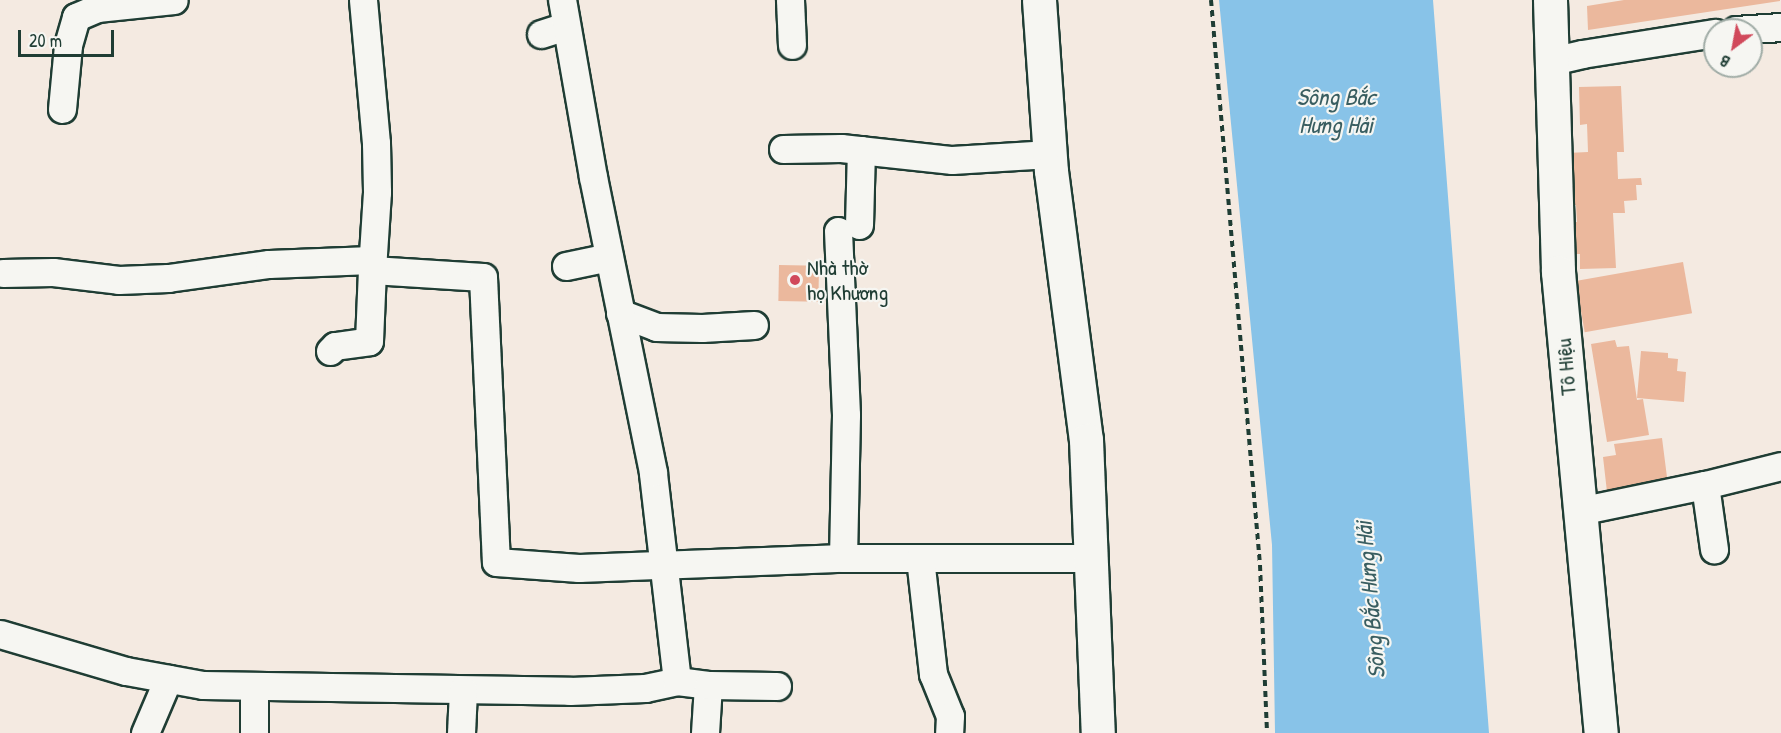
<!DOCTYPE html>
<html>
<head>
<meta charset="utf-8">
<style>
	body { margin:0 }
	#map { position:relative; width:1781px; height:733px; overflow:hidden; background:#f4eae1; font-family:"Patrick Hand",sans-serif }
	div>[style] { position:absolute }
	.water>* { inset:0; background:#88c3e8 }
	.building>* { inset:0; background:#ebb89d; transform-origin:0 0 }
	.path>* { height:4px; margin-top:-2px; transform-origin:0; background:repeating-linear-gradient(90deg,#1f3d34 0 6px,transparent 0 10.5px) }
	.roads { filter:drop-shadow(2px 0 #1f3d34) drop-shadow(-2px 0 #1f3d34) drop-shadow(0 2px #1f3d34) drop-shadow(0 -2px #1f3d34) }
	.minor>* { height:27px; margin:-13.5px; padding:0 13.5px; transform-origin:13.5px; border-radius:13.5px; background:#f6f6f2 }
	.tertiary>* { height:33px; margin:-16.5px; padding:0 16.5px; transform-origin:16.5px; border-radius:16.5px; background:#f6f6f2 }
	.secondary>* { height:33px; margin:-16.5px; padding:0 16.5px; transform-origin:16.5px; border-radius:16.5px; background:#f6f6f2 }
	.dots>* { width:16px; height:16px; translate:-50% -50%; box-sizing:border-box; border:3px solid #f6f6f2; border-radius:50% }
	span { translate:-50% -50%; white-space:nowrap; text-align:center; line-height:1.15; -webkit-text-stroke:4.5px #f6f6f2; paint-order:stroke }
	.poi-label { font-size:22px; color:#1f3d34 }
	.left { translate:0 -50%; text-align:left }
	.street-label { font-size:22px; color:#1f3d34 }
	.water-label { font-size:24px; color:#395e61; font-style:italic }
	.north { position:absolute; left:1703px; top:18px; width:60px; height:60px; box-sizing:border-box; background:#f6f6f2; border:2px solid #a0aca6; border-radius:50%; rotate:212deg; font-size:16px; font-weight:700; line-height:24px; text-align:center; color:#1f3d34 }
	.north::after { content:''; display:block; margin:auto; width:21px; height:27px; background:#d1495b; clip-path:polygon(50% 0,100% 100%,50% 72%,0 100%) }
	.scale { position:absolute; left:18px; top:30px; width:96px; height:27px; box-sizing:border-box; border:3px solid #1f3d34; border-top:0; padding-left:8px; font-size:18px; line-height:21px; white-space:nowrap; color:#1f3d34; -webkit-text-stroke:4px #f6f6f2; paint-order:stroke }
</style>
</head>
<body>
<div id="map">
	<div class="water">
		<div style="clip-path:polygon(1219px 0,1433px 0,1489px 733px,1275px 733px,1272px 545px)"></div>
	</div>
	<div class="building">
		<div style="clip-path:polygon(1624px 0,1780px 0,1780px 1px,1588px 30px,1587px 6px)"></div>
		<div style="clip-path:polygon(1621px 86px,1624px 152px,1617px 152px,1618px 179px,1641px 178px,1642px 185px,1636px 185px,1637px 200px,1624px 201px,1625px 213px,1613px 213px,1616px 268px,1580px 269px,1580px 254px,1575px 254px,1573px 222px,1577px 222px,1576px 205px,1569px 205px,1567px 153px,1588px 152px,1587px 124px,1580px 125px,1579px 87px)"></div>
		<div style="left:1683px;top:262px;width:52px;height:109px;rotate:80deg"></div>
		<div style="left:779px;top:265px;width:40px;height:36px;rotate:1deg"></div>
		<div style="clip-path:polygon(1615px 340px,1617px 347px,1629px 346px,1637px 400px,1643px 399px,1649px 435px,1607px 442px,1591px 344px)"></div>
		<div style="clip-path:polygon(1641px 351px,1668px 353px,1668px 358px,1678px 359px,1677px 371px,1686px 372px,1684px 402px,1637px 398px)"></div>
		<div style="clip-path:polygon(1662px 438px,1668px 485px,1607px 492px,1603px 457px,1616px 455px,1614px 444px)"></div>
	</div>
	<div class="path">
		<div style="left:1211px;top:0;width:567px;rotate:85.04deg"></div>
		<div style="left:1260px;top:565px;width:168px;rotate:87.6deg"></div>
	</div>
	<div class="roads">
		<div class="minor">
			<div style="left:363px;top:0;width:144px;rotate:84.8deg"></div>
			<div style="left:376px;top:143px;width:49px;rotate:88.8deg"></div>
			<div style="left:377px;top:192px;width:78px;rotate:93.7deg"></div>
			<div style="left:372px;top:270px;width:111px;rotate:3.6deg"></div>
			<div style="left:483px;top:277px;width:285px;rotate:87.4deg"></div>
			<div style="left:496px;top:562px;width:83px;rotate:4.1deg"></div>
			<div style="left:579px;top:568px;width:264px;rotate:-2.2deg"></div>
			<div style="left:843px;top:558px;width:248px"></div>
			<div style="left:790px;top:0;width:45px;rotate:87.5deg"></div>
			<div style="left:1736px;top:30px;width:45px;rotate:-3.8deg"></div>
			<div style="left:541px;top:34px;width:26px;rotate:-18deg"></div>
			<div style="left:1552px;top:61px;width:31px;rotate:-13deg"></div>
			<div style="left:1582px;top:54px;width:135px;rotate:-9deg"></div>
			<div style="left:62px;top:109px;width:64px;rotate:-84.6deg"></div>
			<div style="left:68px;top:45px;width:29px;rotate:-74deg"></div>
			<div style="left:76px;top:17px;width:23px;rotate:-23deg"></div>
			<div style="left:97px;top:8px;width:77px;rotate:-5.9deg"></div>
			<div style="left:783px;top:149px;width:58px;rotate:-1deg"></div>
			<div style="left:841px;top:148px;width:112px;rotate:6.2deg"></div>
			<div style="left:952px;top:160px;width:98px;rotate:-3.5deg"></div>
			<div style="left:859px;top:225px;width:75px;rotate:-88.5deg"></div>
			<div style="left:838px;top:231px;width:184px;rotate:87.5deg"></div>
			<div style="left:846px;top:415px;width:143px;rotate:91.2deg"></div>
			<div style="left:566px;top:266px;width:44px;rotate:-11.8deg"></div>
			<div style="left:3px;top:273px;width:50px;rotate:-1.1deg"></div>
			<div style="left:53px;top:272px;width:66px;rotate:6.9deg"></div>
			<div style="left:119px;top:280px;width:49px;rotate:-2.3deg"></div>
			<div style="left:168px;top:278px;width:102px;rotate:-7.9deg"></div>
			<div style="left:269px;top:264px;width:102px;rotate:-2.2deg"></div>
			<div style="left:620px;top:313px;width:39px;rotate:21deg"></div>
			<div style="left:656px;top:327px;width:46px;rotate:1.2deg"></div>
			<div style="left:702px;top:328px;width:52px;rotate:-3.3deg"></div>
			<div style="left:330px;top:351px;width:7px;rotate:-45deg"></div>
			<div style="left:335px;top:346px;width:34px;rotate:-8deg"></div>
			<div style="left:369px;top:341px;width:71px;rotate:-87.6deg"></div>
			<div style="left:1705px;top:485px;width:65px;rotate:82deg"></div>
			<div style="left:1579px;top:511px;width:129px;rotate:-11.7deg"></div>
			<div style="left:1705px;top:485px;width:78px;rotate:-14deg"></div>
			<div style="left:920px;top:558px;width:117px;rotate:83.6deg"></div>
			<div style="left:933px;top:674px;width:45px;rotate:68deg"></div>
			<div style="left:950px;top:716px;width:17px;rotate:93deg"></div>
			<div style="left:0;top:634px;width:131px;rotate:16.4deg"></div>
			<div style="left:126px;top:671px;width:78px;rotate:10.3deg"></div>
			<div style="left:203px;top:685px;width:367px;rotate:0.9deg"></div>
			<div style="left:570px;top:691px;width:75px;rotate:-2.3deg"></div>
			<div style="left:645px;top:688px;width:33px;rotate:-12deg"></div>
			<div style="left:677px;top:681px;width:210px;rotate:-96.6deg"></div>
			<div style="left:653px;top:472px;width:301px;rotate:-101.5deg"></div>
			<div style="left:593px;top:177px;width:180px;rotate:-99.9deg"></div>
			<div style="left:677px;top:681px;width:31px;rotate:7deg"></div>
			<div style="left:708px;top:685px;width:48px;rotate:93.6deg"></div>
			<div style="left:708px;top:685px;width:69px;rotate:0.8deg"></div>
			<div style="left:145px;top:733px;width:59px;rotate:-66.9deg"></div>
			<div style="left:254px;top:733px;width:45px;rotate:-90deg"></div>
			<div style="left:461px;top:733px;width:43px;rotate:-87.3deg"></div>
		</div>
		<div class="tertiary">
			<div style="left:1039px;top:0;width:171px;rotate:86deg"></div>
			<div style="left:1051px;top:171px;width:271px;rotate:82.6deg"></div>
			<div style="left:1086px;top:440px;width:293px;rotate:87.7deg"></div>
		</div>
		<div class="secondary">
			<div style="left:1550px;top:0;width:272px;rotate:88.3deg"></div>
			<div style="left:1558px;top:272px;width:463px;rotate:84.7deg"></div>
		</div>
	</div>
	<div class="dots">
		<div style="left:795px;top:280px;background:#d1495b"></div>
	</div>
	<div class="poi-label">
		<span class="left" style="left:807px;top:280px">Nhà thờ<br>họ Khương</span>
	</div>
	<div class="street-label">
		<span style="left:1566px;top:367px;rotate:-95deg">Tô Hiệu</span>
	</div>
	<div class="water-label">
		<span style="left:1336px;top:111px">Sông Bắc<br>Hưng Hải</span>
		<span style="left:1370px;top:600px;rotate:-95deg">Sông Bắc Hưng Hải</span>
	</div>
	<div class="north">B</div>
	<div class="scale">20 m</div>
</div>
</body>
</html>
